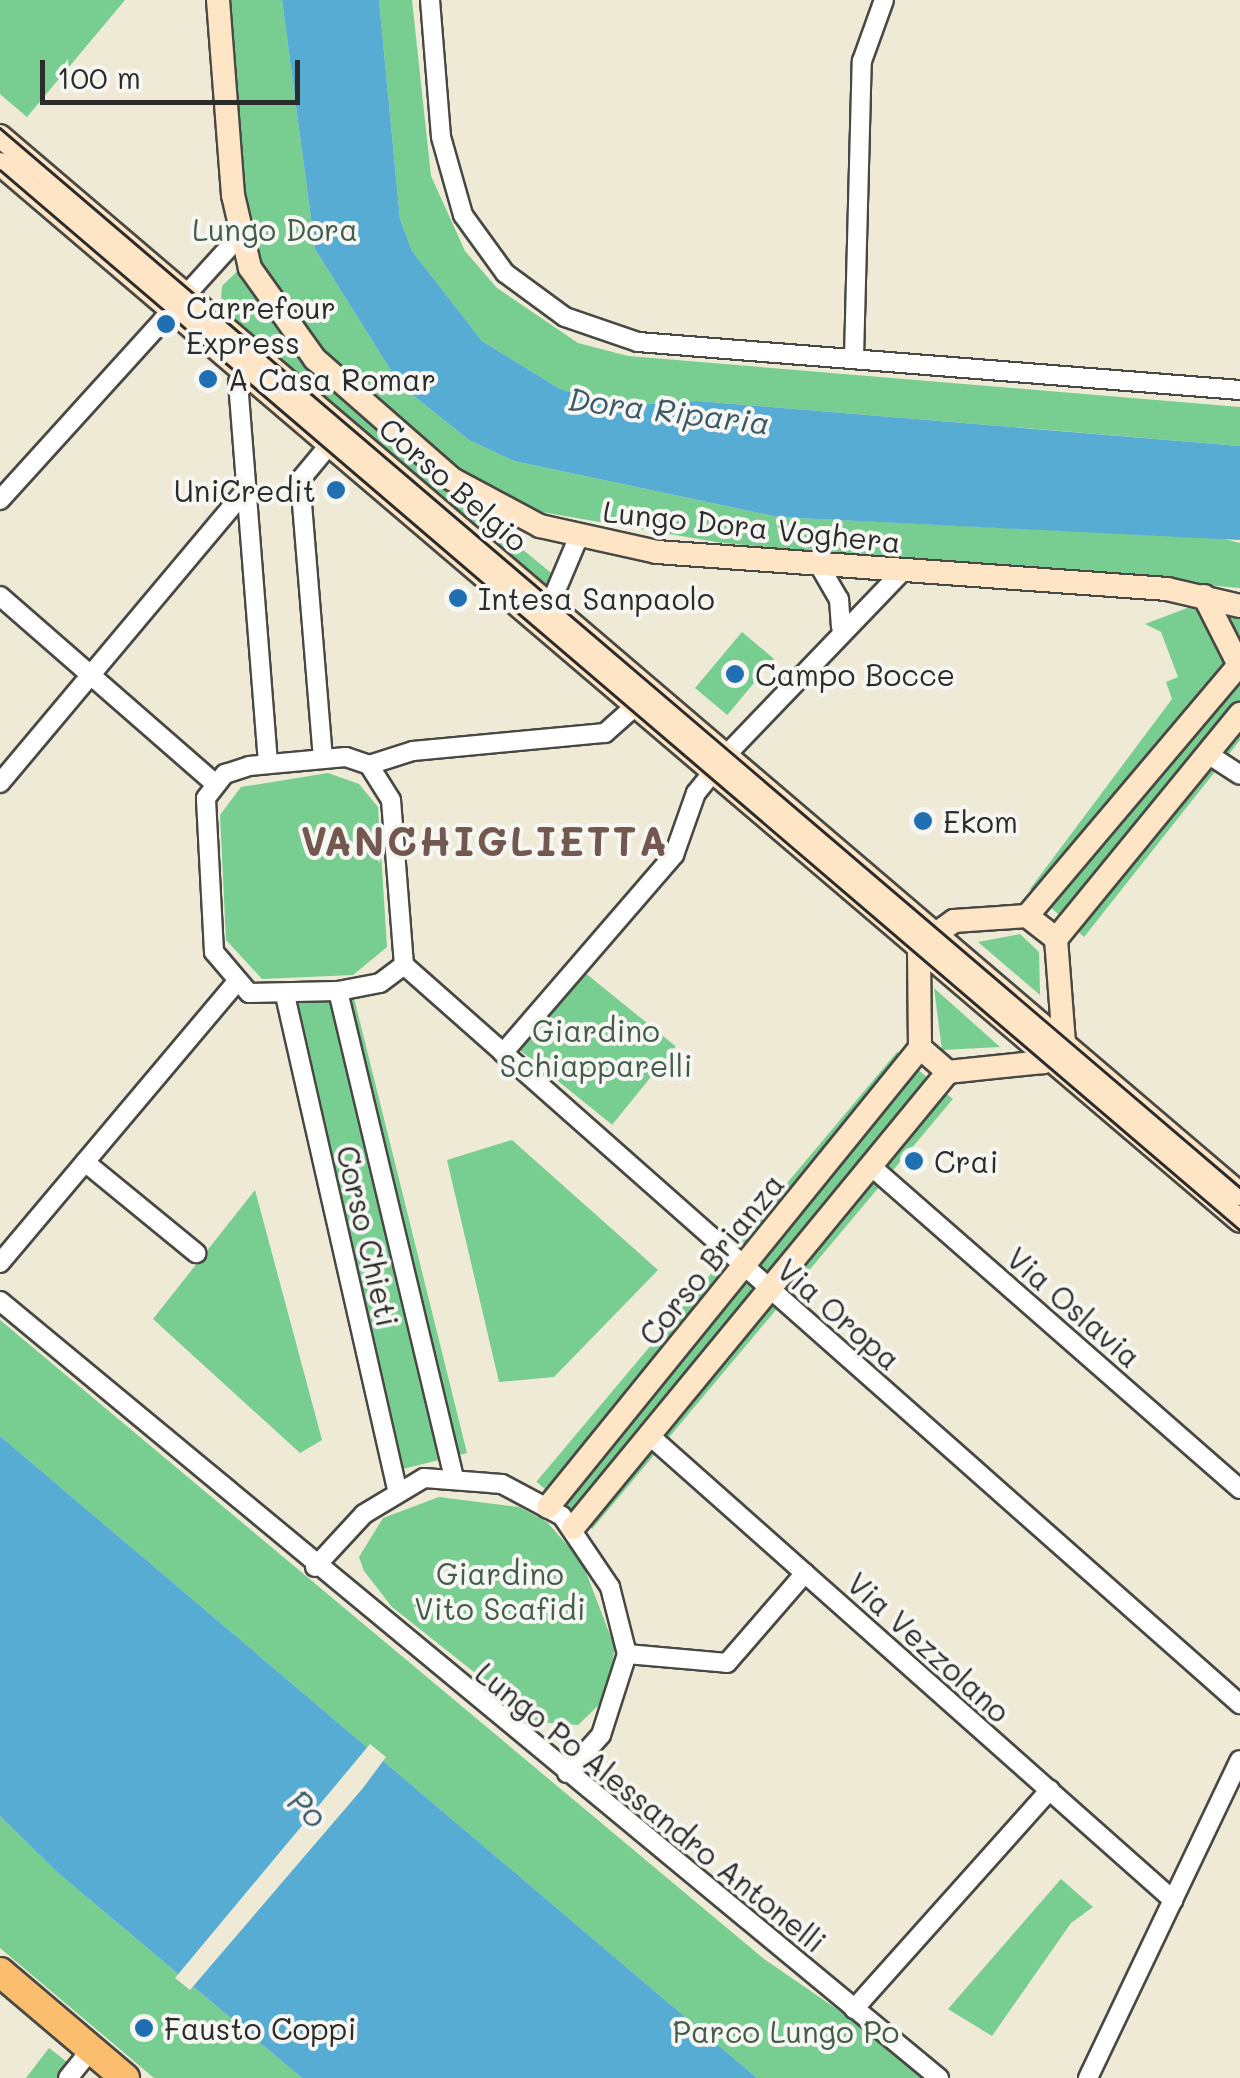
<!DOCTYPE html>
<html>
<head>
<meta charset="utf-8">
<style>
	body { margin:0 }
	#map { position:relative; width:1240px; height:2078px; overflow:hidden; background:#eeead5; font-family:Mali,sans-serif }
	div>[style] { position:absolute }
	.green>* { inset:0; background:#78cd90; transform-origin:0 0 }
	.water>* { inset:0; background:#56acd3 }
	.pier>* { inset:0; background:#eeead5 }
	.roads { filter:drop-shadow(2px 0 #484844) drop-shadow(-2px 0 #484844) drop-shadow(0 2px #484844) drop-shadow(0 -2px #484844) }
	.street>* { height:18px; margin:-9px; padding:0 9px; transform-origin:9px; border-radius:9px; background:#fff }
	.secondary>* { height:22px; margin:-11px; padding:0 11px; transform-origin:11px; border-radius:11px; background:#fde5c5 }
	.primary>* { height:28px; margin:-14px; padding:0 14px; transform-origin:14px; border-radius:14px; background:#fbbd6e }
	.tram>* { height:2.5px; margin:-1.25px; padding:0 1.25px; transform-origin:1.25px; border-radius:1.25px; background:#2b2b2b }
	.dots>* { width:28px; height:28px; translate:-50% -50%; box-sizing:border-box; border:5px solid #f6f6f2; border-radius:50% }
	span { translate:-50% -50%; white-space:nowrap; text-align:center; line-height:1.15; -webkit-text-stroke:8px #f6f6f2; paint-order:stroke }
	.park-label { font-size:30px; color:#425c49 }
	.poi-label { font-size:30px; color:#2b2b2b }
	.left { translate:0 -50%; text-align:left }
	.right { translate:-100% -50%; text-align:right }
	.street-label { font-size:30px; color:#2b2b2b }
	.water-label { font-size:32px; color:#3a5866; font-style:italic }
	.district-label { font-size:40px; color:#72584e; font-weight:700; letter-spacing:2.5px }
	.scale { position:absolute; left:40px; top:60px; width:260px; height:45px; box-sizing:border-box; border:5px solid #2b2b2b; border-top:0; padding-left:12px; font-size:30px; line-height:35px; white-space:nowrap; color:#2b2b2b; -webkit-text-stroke:8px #f6f6f2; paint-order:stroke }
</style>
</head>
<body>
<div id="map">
	<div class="green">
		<div style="clip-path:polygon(0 0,125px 0,27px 117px,0 94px)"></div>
		<div style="clip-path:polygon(225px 0,282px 0,315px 249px,400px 385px,469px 440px,514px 461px,778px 517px,1221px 538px,1240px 543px,1240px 588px,722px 543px,495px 504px,343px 388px,343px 402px,555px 576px,545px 593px,220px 315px,222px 286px,250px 259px)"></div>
		<div style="clip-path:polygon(379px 0,412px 0,431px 176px,465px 251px,497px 288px,578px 343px,628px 356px,1240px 407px,1240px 446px,699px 401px,617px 406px,560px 389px,482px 341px,412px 251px,400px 219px)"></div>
		<div style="clip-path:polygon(1190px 607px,1240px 617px,1240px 740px,1084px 937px,1030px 889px,1172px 699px,1166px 682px,1178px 677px,1161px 632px,1145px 624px)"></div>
		<div style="left:742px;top:632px;width:42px;height:73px;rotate:40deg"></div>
		<div style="clip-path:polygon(328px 773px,359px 784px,378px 807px,387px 947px,353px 975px,262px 979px,226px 940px,220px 815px,241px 787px)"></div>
		<div style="clip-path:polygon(1020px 934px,1039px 952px,1040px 995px,978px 942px)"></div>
		<div style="left:584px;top:972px;width:118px;height:101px;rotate:39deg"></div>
		<div style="clip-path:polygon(934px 988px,1000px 1047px,942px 1050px)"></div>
		<div style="clip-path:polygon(352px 990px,467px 1453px,387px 1473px,285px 995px)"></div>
		<div style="left:897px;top:1052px;width:73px;height:561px;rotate:40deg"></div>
		<div style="clip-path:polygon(512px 1140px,658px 1270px,554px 1377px,499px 1382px,447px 1160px)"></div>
		<div style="clip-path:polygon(255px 1190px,322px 1440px,300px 1453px,153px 1319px)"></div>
		<div style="clip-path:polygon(0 1320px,764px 1959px,937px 2078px,757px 2078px,0 1436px)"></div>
		<div style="clip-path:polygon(439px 1497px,519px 1507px,547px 1522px,582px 1562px,615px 1648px,606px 1698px,578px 1725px,537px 1722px,392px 1607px,364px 1571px,359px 1557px,383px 1518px)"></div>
		<div style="clip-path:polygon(0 1816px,57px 1872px,302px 2078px,154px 2078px,0 1948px)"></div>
		<div style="clip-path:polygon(1061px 1879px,1093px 1907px,1071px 1923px,992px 2036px,948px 2009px)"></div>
		<div style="clip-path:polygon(49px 2048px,71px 2065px,60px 2078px,26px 2078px)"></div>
	</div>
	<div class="water">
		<div style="clip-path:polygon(282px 0,379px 0,400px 219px,412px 251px,482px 341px,560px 389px,617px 406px,698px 401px,1240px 446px,1240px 540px,778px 517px,514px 461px,469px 440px,400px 385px,315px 249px)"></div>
		<div style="clip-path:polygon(0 1436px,757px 2078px,302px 2078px,57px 1872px,0 1816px)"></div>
	</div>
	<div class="pier">
		<div style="clip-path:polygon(370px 1744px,386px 1757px,363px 1788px,190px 1990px,175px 1978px)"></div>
	</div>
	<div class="roads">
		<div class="street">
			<div style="left:430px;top:0;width:137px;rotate:85.4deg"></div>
			<div style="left:441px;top:137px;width:81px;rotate:74.2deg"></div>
			<div style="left:463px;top:215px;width:72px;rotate:54.1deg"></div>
			<div style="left:505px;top:273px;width:74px;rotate:36.3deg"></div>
			<div style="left:565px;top:317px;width:77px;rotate:18.9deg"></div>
			<div style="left:638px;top:342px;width:604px;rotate:4.56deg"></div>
			<div style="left:854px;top:357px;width:296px;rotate:-88.5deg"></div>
			<div style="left:862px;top:61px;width:65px;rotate:-70.2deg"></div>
			<div style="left:252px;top:366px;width:21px;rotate:131deg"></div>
			<div style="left:238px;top:382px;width:383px;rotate:85.5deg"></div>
			<div style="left:0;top:500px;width:359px;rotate:-47.8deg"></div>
			<div style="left:819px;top:565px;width:39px;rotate:60deg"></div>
			<div style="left:839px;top:599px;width:28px;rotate:86deg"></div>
			<div style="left:0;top:596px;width:284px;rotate:41.1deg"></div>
			<div style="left:546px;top:614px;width:85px;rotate:-67.1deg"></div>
			<div style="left:1208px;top:754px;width:38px;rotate:33deg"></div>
			<div style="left:346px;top:757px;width:24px;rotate:19deg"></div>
			<div style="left:369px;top:765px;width:41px;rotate:57.8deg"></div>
			<div style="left:391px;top:800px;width:166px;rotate:85.5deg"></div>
			<div style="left:404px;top:965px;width:30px;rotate:143deg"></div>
			<div style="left:380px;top:983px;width:43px;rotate:169.2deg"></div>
			<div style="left:338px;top:991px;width:89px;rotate:178.7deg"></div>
			<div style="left:249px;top:993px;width:54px;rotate:-130.5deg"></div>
			<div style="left:214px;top:952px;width:154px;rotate:-93deg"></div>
			<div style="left:206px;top:798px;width:31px;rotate:-52deg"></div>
			<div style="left:225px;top:774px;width:25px;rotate:-18deg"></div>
			<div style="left:249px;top:766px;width:97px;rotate:-5.3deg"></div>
			<div style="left:323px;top:759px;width:280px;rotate:-94.7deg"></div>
			<div style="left:300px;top:480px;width:55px;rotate:-50.2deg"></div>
			<div style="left:369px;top:765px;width:46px;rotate:-17.7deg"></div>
			<div style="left:413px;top:751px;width:193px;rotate:-5.4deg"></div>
			<div style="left:605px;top:733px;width:50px;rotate:-41.7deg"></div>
			<div style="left:0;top:783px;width:380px;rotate:-50deg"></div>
			<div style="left:404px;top:965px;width:1116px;rotate:41.48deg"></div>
			<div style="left:338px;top:991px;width:497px;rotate:76.6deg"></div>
			<div style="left:285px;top:995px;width:507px;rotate:77.23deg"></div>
			<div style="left:503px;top:1053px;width:262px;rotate:-49.2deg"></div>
			<div style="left:674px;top:855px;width:66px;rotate:-70.5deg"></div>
			<div style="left:696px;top:793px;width:54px;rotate:-51deg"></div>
			<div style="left:730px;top:751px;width:245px;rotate:-46.2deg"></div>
			<div style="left:85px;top:1162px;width:144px;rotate:39.3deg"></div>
			<div style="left:872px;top:1167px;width:489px;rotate:41.2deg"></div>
			<div style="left:0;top:1263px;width:363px;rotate:-49.9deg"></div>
			<div style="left:0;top:1301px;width:1219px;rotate:39.61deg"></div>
			<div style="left:649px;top:1435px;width:701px;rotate:41.59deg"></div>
			<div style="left:315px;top:1567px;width:72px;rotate:-47.2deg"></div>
			<div style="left:364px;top:1514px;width:70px;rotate:-31deg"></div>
			<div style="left:424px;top:1478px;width:78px;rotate:4.4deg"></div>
			<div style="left:502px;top:1484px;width:68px;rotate:28.1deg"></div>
			<div style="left:562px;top:1516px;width:86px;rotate:55.9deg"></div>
			<div style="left:610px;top:1587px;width:69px;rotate:75.8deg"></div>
			<div style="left:627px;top:1654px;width:85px;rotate:107.8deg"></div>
			<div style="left:601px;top:1735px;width:51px;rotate:131.8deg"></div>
			<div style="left:627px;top:1654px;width:100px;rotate:5.1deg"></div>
			<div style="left:727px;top:1663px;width:119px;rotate:-49.1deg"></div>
			<div style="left:854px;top:2009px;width:294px;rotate:-48.2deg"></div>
			<div style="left:68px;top:2078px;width:36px;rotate:-51deg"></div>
			<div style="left:1088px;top:2078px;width:352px;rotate:-64.5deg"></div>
		</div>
		<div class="secondary">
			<div style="left:218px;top:0;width:196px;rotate:85.6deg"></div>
			<div style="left:233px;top:195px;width:75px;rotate:76.9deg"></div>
			<div style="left:250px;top:268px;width:112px;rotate:54.5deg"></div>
			<div style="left:315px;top:359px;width:182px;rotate:41.2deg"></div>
			<div style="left:452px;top:479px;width:100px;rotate:28.1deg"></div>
			<div style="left:540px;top:526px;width:120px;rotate:12.5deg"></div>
			<div style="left:657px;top:552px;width:511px;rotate:4.15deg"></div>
			<div style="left:1167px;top:589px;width:75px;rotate:13.1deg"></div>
			<div style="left:0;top:136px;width:1630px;rotate:40.47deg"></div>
			<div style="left:0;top:164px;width:1629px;rotate:40.44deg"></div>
			<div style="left:1204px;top:596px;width:77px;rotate:63.1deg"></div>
			<div style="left:1027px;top:916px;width:37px;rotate:38deg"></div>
			<div style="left:1056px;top:939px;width:105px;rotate:85.6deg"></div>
			<div style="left:1064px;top:1044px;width:28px;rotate:139deg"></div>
			<div style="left:1043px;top:1062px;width:96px;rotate:174deg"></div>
			<div style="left:948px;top:1072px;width:37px;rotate:-139deg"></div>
			<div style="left:920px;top:1048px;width:102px;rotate:-90.6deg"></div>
			<div style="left:919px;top:946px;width:43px;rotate:-35.5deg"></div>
			<div style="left:954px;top:921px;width:73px;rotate:-3.9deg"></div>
			<div style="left:1027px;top:916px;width:330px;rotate:-49.8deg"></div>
			<div style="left:1056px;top:939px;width:291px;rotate:-50.7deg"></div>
			<div style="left:548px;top:1507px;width:591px;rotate:-50.98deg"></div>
			<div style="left:573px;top:1528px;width:590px;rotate:-50.57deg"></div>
		</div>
		<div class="primary">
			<div style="left:0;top:1972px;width:164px;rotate:40.3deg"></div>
		</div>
	</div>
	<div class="tram">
		<div style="left:0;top:128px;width:1631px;rotate:40.5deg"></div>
		<div style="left:0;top:170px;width:1631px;rotate:40.53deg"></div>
	</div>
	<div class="dots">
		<div style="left:166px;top:324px;background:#1f6fb2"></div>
		<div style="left:208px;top:379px;background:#1f6fb2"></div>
		<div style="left:336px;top:490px;background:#1f6fb2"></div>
		<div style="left:458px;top:598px;background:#1f6fb2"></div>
		<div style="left:735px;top:674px;background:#1f6fb2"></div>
		<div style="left:923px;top:821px;background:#1f6fb2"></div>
		<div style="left:914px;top:1161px;background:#1f6fb2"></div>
		<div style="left:144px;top:2028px;background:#1f6fb2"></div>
	</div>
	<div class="park-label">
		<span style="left:275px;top:229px">Lungo Dora</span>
		<span style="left:596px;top:1047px">Giardino<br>Schiapparelli</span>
		<span style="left:500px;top:1590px">Giardino<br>Vito Scafidi</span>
		<span style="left:786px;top:2031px">Parco Lungo Po</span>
	</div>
	<div class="poi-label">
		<span class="left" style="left:186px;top:324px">Carrefour<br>Express</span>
		<span class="left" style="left:228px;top:379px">A Casa Romar</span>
		<span class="right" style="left:316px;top:490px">UniCredit</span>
		<span class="left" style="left:478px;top:598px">Intesa Sanpaolo</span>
		<span class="left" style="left:755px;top:674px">Campo Bocce</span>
		<span class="left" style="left:943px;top:821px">Ekom</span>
		<span class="left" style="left:934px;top:1161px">Crai</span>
		<span class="left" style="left:164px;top:2028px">Fausto Coppi</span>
	</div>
	<div class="street-label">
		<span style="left:454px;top:484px;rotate:41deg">Corso Belgio</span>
		<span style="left:752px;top:526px;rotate:6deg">Lungo Dora Voghera</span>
		<span style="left:368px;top:1236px;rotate:77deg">Corso Chieti</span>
		<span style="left:711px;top:1259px;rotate:-51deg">Corso Brianza</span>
		<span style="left:1074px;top:1307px;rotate:41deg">Via Oslavia</span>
		<span style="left:839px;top:1314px;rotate:41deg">Via Oropa</span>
		<span style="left:929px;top:1647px;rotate:42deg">Via Vezzolano</span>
		<span style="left:651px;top:1807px;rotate:39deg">Lungo Po Alessandro Antonelli</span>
	</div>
	<div class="water-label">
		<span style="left:669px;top:410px;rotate:7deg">Dora Riparia</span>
		<span style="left:308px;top:1808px;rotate:42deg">Po</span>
	</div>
	<div class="district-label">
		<span style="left:485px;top:840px">VANCHIGLIETTA</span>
	</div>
	<div class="scale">100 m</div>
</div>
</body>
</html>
